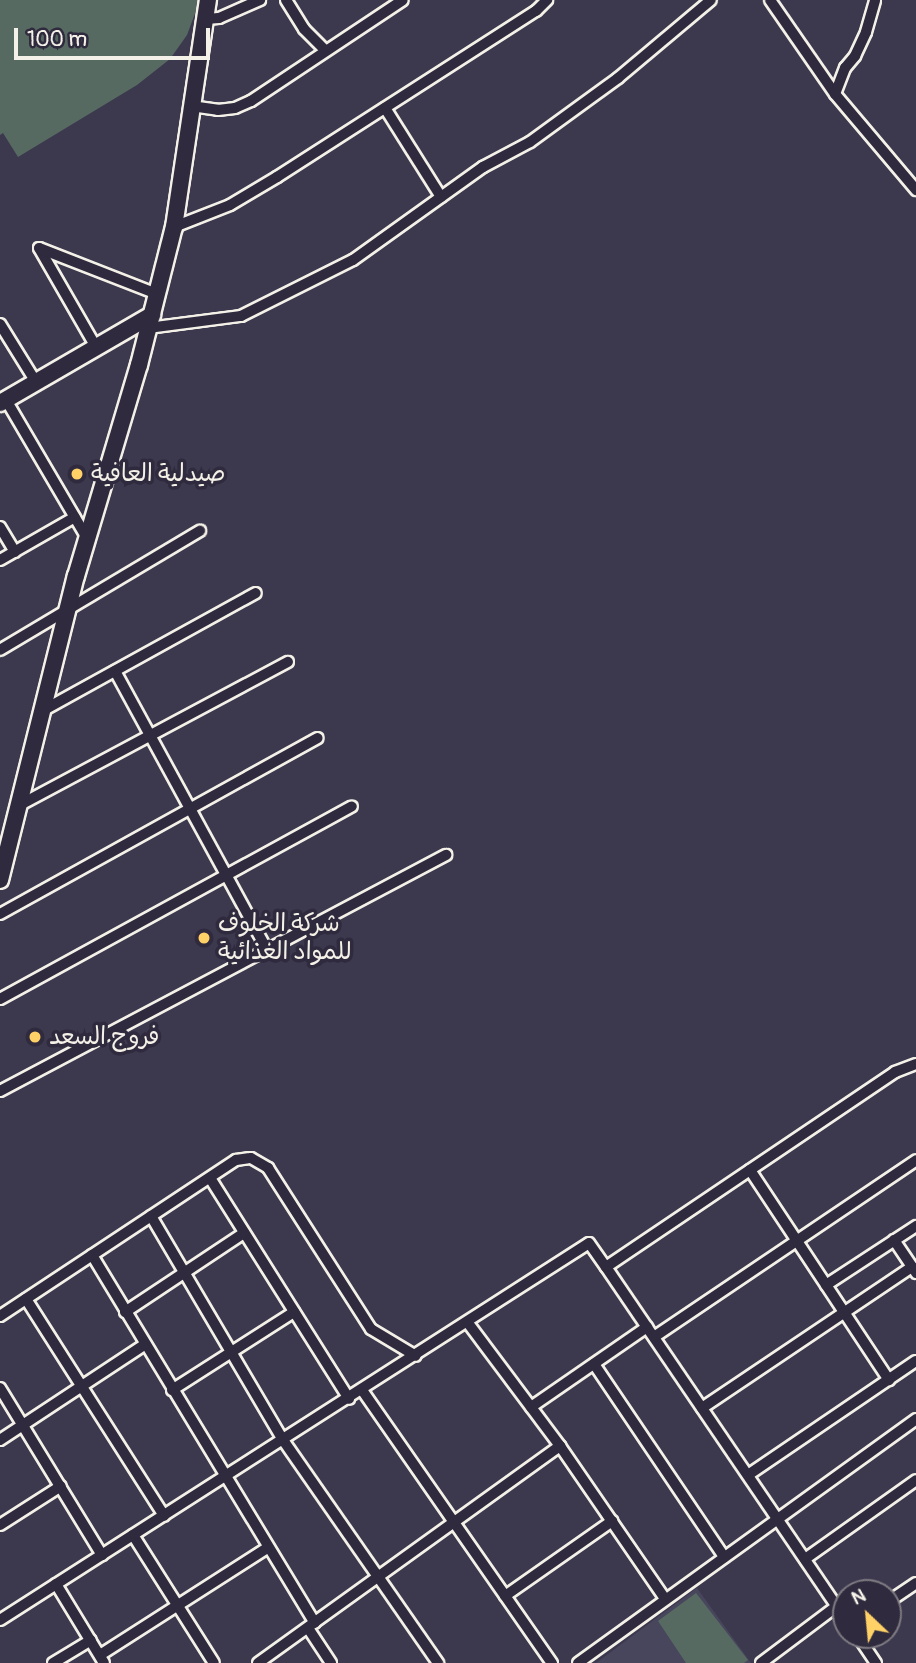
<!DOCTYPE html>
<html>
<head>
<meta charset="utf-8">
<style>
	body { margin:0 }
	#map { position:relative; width:916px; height:1663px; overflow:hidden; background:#3c384e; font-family:Pangolin,"Playpen Sans Arabic",sans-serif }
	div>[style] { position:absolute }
	.built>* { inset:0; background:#48465d }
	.green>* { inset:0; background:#576a62 }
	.roads { filter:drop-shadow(2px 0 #f4f1e8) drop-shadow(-2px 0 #f4f1e8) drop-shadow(0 2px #f4f1e8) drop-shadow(0 -2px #f4f1e8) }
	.street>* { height:10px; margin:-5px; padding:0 5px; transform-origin:5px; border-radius:5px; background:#2f2a3d }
	.secondary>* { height:16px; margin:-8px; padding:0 8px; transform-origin:8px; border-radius:8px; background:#2f2a3d }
	.dots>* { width:19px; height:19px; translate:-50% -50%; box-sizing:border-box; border:4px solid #2f2a3d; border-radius:50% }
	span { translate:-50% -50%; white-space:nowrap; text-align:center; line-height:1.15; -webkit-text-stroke:7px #2f2a3d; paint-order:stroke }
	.poi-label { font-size:24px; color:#f4f1e8 }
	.left { translate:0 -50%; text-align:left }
	.north { position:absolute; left:832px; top:1579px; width:70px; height:70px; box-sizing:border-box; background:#2f2a3d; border:2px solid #7e7a81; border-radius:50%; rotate:334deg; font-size:19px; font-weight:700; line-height:28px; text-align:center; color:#f4f1e8 }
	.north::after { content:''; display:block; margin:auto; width:24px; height:32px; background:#ffd166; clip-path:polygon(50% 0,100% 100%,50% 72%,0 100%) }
	.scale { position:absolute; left:14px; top:28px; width:196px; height:32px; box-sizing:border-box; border:4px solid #f4f1e8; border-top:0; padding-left:9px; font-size:21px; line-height:24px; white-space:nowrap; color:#f4f1e8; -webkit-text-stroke:5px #2f2a3d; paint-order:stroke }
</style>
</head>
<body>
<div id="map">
	<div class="built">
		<div style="clip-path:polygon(697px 1588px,751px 1663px,596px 1663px)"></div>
	</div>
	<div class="green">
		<div style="clip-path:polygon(0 0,200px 0,187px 35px,170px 59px,137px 85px,18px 157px,3px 133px,0 135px)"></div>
		<div style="clip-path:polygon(696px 1593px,748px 1660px,744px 1663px,686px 1663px,658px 1621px)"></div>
	</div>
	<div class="roads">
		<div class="street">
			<div style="left:286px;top:0;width:34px;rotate:58deg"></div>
			<div style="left:304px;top:29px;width:30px;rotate:45deg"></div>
			<div style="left:770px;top:0;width:114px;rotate:55.3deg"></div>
			<div style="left:835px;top:94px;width:126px;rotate:49.8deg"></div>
			<div style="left:205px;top:19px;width:14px;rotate:-4deg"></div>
			<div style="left:219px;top:18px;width:45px;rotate:-23.7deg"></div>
			<div style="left:835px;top:94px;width:28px;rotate:-69deg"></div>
			<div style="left:845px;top:68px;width:16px;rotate:-50deg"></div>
			<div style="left:855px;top:56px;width:26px;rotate:-65deg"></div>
			<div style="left:866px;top:32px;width:33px;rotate:-74deg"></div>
			<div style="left:191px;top:106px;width:27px;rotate:8deg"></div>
			<div style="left:218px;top:110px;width:17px;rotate:-7deg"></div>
			<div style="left:235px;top:108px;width:17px;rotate:-24deg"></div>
			<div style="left:251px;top:101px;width:182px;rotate:-33.6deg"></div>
			<div style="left:385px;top:108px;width:105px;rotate:57.8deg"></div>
			<div style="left:174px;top:227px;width:60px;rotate:-21.4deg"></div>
			<div style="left:230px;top:205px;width:55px;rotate:-30.8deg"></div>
			<div style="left:277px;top:177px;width:308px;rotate:-32.7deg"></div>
			<div style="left:536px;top:11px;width:16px;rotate:-45deg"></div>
			<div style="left:0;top:324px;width:68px;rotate:58.2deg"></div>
			<div style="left:148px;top:328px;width:94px;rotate:-7.4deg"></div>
			<div style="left:241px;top:316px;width:125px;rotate:-26.6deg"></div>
			<div style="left:353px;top:260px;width:160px;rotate:-35.6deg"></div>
			<div style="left:483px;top:167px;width:53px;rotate:-28deg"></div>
			<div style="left:530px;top:142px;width:109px;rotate:-36deg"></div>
			<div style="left:618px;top:78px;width:121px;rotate:-40deg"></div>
			<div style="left:96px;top:347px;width:114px;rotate:-119.9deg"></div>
			<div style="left:39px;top:248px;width:127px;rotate:21.3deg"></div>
			<div style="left:6px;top:400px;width:160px;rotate:59.6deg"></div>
			<div style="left:0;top:527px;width:29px;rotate:59deg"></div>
			<div style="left:0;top:560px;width:86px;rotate:-29.8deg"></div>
			<div style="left:0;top:650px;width:233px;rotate:-30.8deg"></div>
			<div style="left:115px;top:671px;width:318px;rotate:61.4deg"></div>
			<div style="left:42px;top:711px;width:244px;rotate:-28.9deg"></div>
			<div style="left:18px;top:806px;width:306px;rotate:-28.1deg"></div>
			<div style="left:0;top:914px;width:363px;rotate:-29deg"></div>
			<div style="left:0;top:999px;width:401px;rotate:-28.7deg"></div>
			<div style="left:0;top:1091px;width:505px;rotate:-27.89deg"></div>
			<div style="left:750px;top:1170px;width:252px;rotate:56.5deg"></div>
			<div style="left:210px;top:1178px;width:261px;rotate:57.8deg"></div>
			<div style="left:151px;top:1216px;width:260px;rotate:59.5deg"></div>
			<div style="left:283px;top:1440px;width:272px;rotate:55.2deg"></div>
			<div style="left:894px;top:1240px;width:40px;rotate:56deg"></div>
			<div style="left:92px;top:1255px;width:430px;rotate:58.8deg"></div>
			<div style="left:606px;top:1267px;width:427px;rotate:55.8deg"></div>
			<div style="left:826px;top:1285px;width:108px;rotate:-33.2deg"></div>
			<div style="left:26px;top:1299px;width:257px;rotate:57.5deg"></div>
			<div style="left:125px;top:1312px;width:143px;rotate:-33.6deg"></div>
			<div style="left:0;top:1316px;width:283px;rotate:-33.5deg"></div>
			<div style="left:236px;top:1160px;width:15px;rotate:-8deg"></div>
			<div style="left:251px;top:1158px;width:20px;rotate:30deg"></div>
			<div style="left:268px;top:1168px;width:191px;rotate:57.4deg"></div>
			<div style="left:371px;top:1329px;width:52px;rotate:31deg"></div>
			<div style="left:468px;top:1323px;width:154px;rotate:53.2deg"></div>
			<div style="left:560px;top:1446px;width:186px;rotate:55.5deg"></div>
			<div style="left:654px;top:1337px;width:316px;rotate:-34deg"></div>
			<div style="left:594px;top:1364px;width:233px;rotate:56deg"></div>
			<div style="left:0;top:1388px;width:196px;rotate:58.6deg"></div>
			<div style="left:172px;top:1390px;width:145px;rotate:-32.6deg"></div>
			<div style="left:362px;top:1390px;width:333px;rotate:55.2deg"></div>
			<div style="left:531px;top:1407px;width:141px;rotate:-34.6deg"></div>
			<div style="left:702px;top:1408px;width:253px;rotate:-33.9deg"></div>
			<div style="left:0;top:1440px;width:173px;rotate:-33.4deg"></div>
			<div style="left:748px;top:1475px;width:203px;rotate:-34.2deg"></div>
			<div style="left:0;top:1525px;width:72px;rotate:-32.6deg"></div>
			<div style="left:133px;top:1535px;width:151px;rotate:57.7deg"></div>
			<div style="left:805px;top:1559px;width:136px;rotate:-35.4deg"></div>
			<div style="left:56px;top:1584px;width:92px;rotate:58.7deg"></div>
			<div style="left:505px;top:1596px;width:131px;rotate:-35deg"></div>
			<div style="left:888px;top:1602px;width:34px;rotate:-34deg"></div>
			<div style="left:0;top:1620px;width:699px;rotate:-32.62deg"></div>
			<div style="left:589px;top:1243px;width:29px;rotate:55deg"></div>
			<div style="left:606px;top:1267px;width:349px;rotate:-34deg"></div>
			<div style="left:895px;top:1072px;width:22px;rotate:-21deg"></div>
			<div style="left:308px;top:1628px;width:42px;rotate:56.7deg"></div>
			<div style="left:857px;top:1635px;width:34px;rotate:56deg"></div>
			<div style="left:100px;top:1655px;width:198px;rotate:-32.6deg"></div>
			<div style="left:53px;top:1663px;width:44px;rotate:-31.2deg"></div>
			<div style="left:258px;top:1663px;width:372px;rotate:-35.7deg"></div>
			<div style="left:578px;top:1663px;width:417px;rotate:-35.8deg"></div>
			<div style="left:761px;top:1663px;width:95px;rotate:-36.9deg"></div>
		</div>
		<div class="secondary">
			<div style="left:0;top:403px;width:176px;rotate:-30.1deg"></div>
			<div style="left:0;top:880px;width:313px;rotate:-76deg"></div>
			<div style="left:76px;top:576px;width:220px;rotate:-73.4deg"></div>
			<div style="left:139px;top:365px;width:142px;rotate:-75.8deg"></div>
			<div style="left:174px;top:227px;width:230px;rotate:-81.5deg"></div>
		</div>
	</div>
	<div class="dots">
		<div style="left:77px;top:474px;background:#ffd166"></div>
		<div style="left:204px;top:938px;background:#ffd166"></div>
		<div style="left:35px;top:1037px;background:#ffd166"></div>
	</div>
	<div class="poi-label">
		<span class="left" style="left:91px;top:474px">صيدلية العافية</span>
		<span class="left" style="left:218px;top:938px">شركة الخلوف<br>للمواد الغذائية</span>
		<span class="left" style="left:49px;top:1037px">فروج السعد</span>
	</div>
	<div class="north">N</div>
	<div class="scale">100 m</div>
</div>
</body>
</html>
